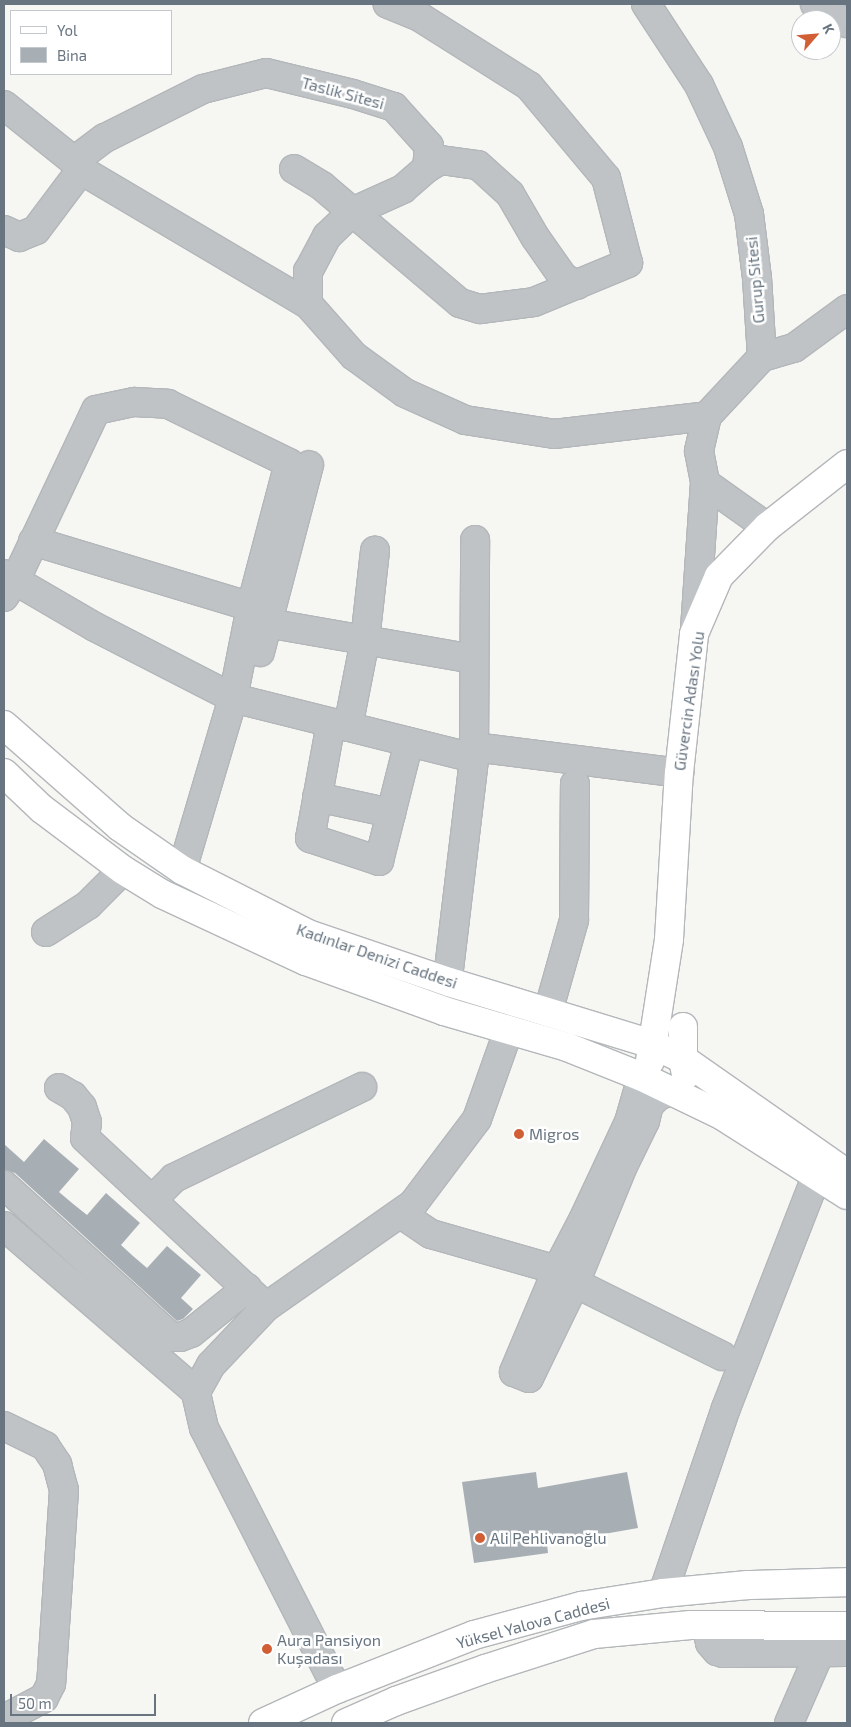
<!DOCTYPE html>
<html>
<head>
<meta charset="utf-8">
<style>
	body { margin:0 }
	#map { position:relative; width:851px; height:1727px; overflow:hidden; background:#f6f6f3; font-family:"Exo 2",sans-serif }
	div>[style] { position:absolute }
	.building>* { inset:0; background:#a8afb4 }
	.roads { filter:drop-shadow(1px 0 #b3b7ba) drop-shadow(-1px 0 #b3b7ba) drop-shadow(0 1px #b3b7ba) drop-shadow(0 -1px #b3b7ba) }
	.minor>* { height:28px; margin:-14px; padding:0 14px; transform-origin:14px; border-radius:14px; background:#bfc3c6 }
	.major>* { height:28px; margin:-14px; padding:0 14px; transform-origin:14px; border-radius:14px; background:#fff }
	.dots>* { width:14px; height:14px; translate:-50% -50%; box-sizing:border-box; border:2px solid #fff; border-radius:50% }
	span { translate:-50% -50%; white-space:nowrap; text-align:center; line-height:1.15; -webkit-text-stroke:5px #fff; paint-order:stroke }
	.street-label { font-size:16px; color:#687581 }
	.poi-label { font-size:16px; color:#687581 }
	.left { translate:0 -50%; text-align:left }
	.frame { position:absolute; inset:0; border:5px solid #687581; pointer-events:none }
	.legend { position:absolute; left:10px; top:10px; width:162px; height:65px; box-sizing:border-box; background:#fff; border:1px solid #c3c8cd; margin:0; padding:6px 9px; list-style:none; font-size:15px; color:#687581 }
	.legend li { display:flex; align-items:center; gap:10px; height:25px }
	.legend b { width:25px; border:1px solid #c3c8cd }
	.north { position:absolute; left:791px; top:10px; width:50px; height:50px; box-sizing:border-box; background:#fff; border:1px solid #c3c8cd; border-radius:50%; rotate:63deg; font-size:14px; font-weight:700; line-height:20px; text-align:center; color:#687581 }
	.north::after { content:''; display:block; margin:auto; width:18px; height:22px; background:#d25e36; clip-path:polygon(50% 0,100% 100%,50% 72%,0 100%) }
	.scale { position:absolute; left:10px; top:1694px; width:146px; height:22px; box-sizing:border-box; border:2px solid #687581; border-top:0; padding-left:6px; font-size:15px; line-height:18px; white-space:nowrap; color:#687581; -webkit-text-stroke:4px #fff; paint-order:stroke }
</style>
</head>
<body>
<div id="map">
	<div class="building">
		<div style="clip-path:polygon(44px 1139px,79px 1169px,59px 1192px,72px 1203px,87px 1215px,106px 1193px,140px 1223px,121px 1245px,133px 1256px,147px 1268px,167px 1246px,201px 1275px,181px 1298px,193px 1309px,183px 1319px,177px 1321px,15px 1173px,4px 1170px,4px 1144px,24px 1162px)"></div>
		<div style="clip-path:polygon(536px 1472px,538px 1488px,627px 1472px,638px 1528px,547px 1544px,548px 1553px,474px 1563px,462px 1482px)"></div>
	</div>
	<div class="roads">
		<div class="minor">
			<div style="left:646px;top:4px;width:97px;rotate:56.8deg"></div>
			<div style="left:699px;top:85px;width:68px;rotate:64.9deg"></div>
			<div style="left:728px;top:147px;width:70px;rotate:72.6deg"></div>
			<div style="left:749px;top:214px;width:64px;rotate:82.9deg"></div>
			<div style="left:757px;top:278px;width:79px;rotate:86.4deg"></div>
			<div style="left:762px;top:357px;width:81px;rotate:133deg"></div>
			<div style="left:707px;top:416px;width:36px;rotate:103deg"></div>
			<div style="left:699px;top:451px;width:33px;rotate:79deg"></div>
			<div style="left:705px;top:483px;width:76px;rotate:35.4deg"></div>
			<div style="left:815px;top:4px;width:37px;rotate:31deg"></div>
			<div style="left:4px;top:105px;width:90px;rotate:38.7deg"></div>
			<div style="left:74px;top:161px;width:11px;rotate:52deg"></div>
			<div style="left:81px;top:170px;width:264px;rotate:30.6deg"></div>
			<div style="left:308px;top:304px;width:69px;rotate:48.5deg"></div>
			<div style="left:354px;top:356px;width:63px;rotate:36deg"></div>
			<div style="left:405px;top:393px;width:66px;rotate:24.2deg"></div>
			<div style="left:465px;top:420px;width:90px;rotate:8.9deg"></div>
			<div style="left:554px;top:434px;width:154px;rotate:-6.7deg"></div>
			<div style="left:74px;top:161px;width:39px;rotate:-37deg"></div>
			<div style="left:105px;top:138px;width:110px;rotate:-26.6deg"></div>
			<div style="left:203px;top:89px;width:65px;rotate:-14.3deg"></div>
			<div style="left:266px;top:73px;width:89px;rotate:13.6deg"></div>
			<div style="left:353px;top:94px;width:43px;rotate:17.6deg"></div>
			<div style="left:394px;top:107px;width:52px;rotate:48.1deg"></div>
			<div style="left:429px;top:146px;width:22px;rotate:95deg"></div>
			<div style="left:427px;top:168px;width:32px;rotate:139deg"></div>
			<div style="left:403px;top:189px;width:56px;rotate:155.7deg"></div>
			<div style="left:352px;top:212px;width:35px;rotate:136deg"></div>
			<div style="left:327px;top:236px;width:40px;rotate:118deg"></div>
			<div style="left:308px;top:271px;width:33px;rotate:90deg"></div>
			<div style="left:427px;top:168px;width:16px;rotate:-30deg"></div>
			<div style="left:441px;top:160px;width:37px;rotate:8deg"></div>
			<div style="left:478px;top:165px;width:43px;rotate:42.2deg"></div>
			<div style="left:510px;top:194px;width:50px;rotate:59.8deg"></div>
			<div style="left:535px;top:237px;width:49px;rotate:55deg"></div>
			<div style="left:563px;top:277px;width:16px;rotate:30deg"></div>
			<div style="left:294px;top:169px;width:33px;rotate:31deg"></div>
			<div style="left:322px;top:186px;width:181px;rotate:40.3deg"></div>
			<div style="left:460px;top:303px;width:21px;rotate:17deg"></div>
			<div style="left:480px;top:309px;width:54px;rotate:-7.4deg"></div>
			<div style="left:534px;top:302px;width:102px;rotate:-22.5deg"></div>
			<div style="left:628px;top:263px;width:88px;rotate:-104.5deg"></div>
			<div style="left:606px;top:178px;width:120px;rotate:-129.9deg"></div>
			<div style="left:529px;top:86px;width:129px;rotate:-147.7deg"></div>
			<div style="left:420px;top:17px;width:35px;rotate:-158deg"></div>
			<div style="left:4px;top:230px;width:17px;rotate:25deg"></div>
			<div style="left:19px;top:237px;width:18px;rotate:-22deg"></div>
			<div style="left:36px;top:230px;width:75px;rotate:-53.1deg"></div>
			<div style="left:762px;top:357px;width:33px;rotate:-16deg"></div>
			<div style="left:794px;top:348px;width:66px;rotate:-36.3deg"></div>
			<div style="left:33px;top:541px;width:228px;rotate:16.8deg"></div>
			<div style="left:4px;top:574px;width:105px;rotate:30.2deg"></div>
			<div style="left:95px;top:627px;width:155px;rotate:27.2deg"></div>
			<div style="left:233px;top:698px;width:248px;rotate:14deg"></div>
			<div style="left:4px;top:597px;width:22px;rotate:-56deg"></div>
			<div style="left:16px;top:579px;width:187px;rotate:-64.7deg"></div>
			<div style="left:96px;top:410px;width:39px;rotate:-12deg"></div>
			<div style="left:134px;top:402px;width:34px;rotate:3deg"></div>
			<div style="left:168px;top:404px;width:135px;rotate:26deg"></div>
			<div style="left:289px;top:463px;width:149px;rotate:104.8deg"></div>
			<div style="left:251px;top:607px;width:93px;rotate:101.2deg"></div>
			<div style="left:233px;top:698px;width:179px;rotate:106.5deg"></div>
			<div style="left:267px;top:623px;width:210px;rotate:9.9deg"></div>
			<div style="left:695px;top:629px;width:146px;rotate:-86.1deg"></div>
			<div style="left:260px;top:652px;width:193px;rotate:-75.3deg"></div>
			<div style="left:331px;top:723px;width:117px;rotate:100.3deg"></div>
			<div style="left:310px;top:838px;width:73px;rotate:18.4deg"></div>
			<div style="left:379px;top:861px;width:123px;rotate:-75.9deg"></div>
			<div style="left:348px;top:727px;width:89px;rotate:-78.9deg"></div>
			<div style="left:365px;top:640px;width:90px;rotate:-83.6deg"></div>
			<div style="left:474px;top:747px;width:207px;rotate:7.2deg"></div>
			<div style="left:317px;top:797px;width:76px;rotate:12.2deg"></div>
			<div style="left:46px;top:932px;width:50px;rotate:-32.7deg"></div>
			<div style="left:88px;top:905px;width:49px;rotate:-45deg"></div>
			<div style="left:444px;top:1011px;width:255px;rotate:-83.2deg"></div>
			<div style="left:474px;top:758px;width:218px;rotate:-89.7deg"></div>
			<div style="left:548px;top:1012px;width:96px;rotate:-74.2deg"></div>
			<div style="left:574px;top:920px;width:136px;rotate:-89.6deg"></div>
			<div style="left:642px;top:1077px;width:47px;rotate:106.1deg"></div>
			<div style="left:629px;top:1122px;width:108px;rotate:115.1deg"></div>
			<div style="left:583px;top:1220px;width:56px;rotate:117.5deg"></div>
			<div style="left:557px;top:1270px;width:111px;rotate:112.9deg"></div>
			<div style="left:514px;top:1372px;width:16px;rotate:22deg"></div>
			<div style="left:529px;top:1378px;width:106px;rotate:-64.2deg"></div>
			<div style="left:575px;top:1283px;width:126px;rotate:-67.7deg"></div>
			<div style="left:623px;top:1166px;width:50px;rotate:-63.9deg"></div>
			<div style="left:645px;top:1121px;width:16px;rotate:-76deg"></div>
			<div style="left:649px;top:1105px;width:13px;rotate:-45deg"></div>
			<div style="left:658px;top:1096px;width:14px;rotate:-21deg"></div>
			<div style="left:59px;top:1088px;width:16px;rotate:30deg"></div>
			<div style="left:73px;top:1096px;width:14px;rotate:51deg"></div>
			<div style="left:82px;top:1107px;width:16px;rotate:72deg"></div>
			<div style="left:87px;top:1122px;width:16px;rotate:97deg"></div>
			<div style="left:85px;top:1138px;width:239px;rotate:43deg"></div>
			<div style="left:4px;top:1185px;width:226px;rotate:42.3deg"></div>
			<div style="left:171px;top:1337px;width:9px"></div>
			<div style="left:180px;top:1337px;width:12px;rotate:-20deg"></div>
			<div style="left:191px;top:1333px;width:72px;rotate:-38.8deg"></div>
			<div style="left:152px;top:1200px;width:31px;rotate:-45deg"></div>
			<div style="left:174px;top:1178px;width:209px;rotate:-25.8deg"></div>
			<div style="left:401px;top:1214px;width:36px;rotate:34deg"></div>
			<div style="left:431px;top:1234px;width:131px;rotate:15.9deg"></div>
			<div style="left:557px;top:1270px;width:22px;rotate:36deg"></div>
			<div style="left:575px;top:1283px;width:164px;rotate:26.4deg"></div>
			<div style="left:4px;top:1226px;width:254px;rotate:40.8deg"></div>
			<div style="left:4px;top:1426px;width:46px;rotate:26deg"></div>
			<div style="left:45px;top:1446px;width:22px;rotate:56deg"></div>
			<div style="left:57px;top:1464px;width:27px;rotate:75deg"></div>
			<div style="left:64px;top:1490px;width:194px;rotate:93.8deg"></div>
			<div style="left:51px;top:1684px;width:16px;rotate:117deg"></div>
			<div style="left:44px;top:1698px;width:45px;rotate:152.3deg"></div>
			<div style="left:663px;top:1593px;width:195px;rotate:-71.2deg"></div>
			<div style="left:726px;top:1408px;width:248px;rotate:-68.7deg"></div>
			<div style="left:706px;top:1625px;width:18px;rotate:77deg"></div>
			<div style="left:710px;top:1643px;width:11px;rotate:49deg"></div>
			<div style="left:717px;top:1651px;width:6px;rotate:18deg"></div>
			<div style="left:723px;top:1653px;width:124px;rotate:-0.5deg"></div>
			<div style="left:337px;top:1689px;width:293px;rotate:-117deg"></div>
			<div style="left:204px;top:1428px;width:37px;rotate:-103deg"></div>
			<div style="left:196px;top:1392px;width:31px;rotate:-61deg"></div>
			<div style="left:211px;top:1365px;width:80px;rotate:-46.5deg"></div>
			<div style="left:266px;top:1307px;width:179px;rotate:-35deg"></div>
			<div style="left:413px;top:1204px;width:106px;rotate:-53deg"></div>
			<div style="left:477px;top:1119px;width:96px;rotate:-70.4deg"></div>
			<div style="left:789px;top:1723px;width:77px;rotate:-66.4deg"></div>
		</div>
		<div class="major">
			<div style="left:4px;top:725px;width:154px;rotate:41.3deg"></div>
			<div style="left:120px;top:827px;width:75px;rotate:34.7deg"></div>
			<div style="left:182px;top:870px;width:141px;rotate:26.9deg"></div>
			<div style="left:308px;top:934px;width:149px;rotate:18.8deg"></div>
			<div style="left:449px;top:982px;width:212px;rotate:17deg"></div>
			<div style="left:652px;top:1044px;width:34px;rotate:26deg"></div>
			<div style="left:683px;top:1059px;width:200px;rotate:35deg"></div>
			<div style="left:4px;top:773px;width:52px;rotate:43.5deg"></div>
			<div style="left:42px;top:809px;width:101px;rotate:37deg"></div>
			<div style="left:123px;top:870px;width:46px;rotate:31.6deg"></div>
			<div style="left:162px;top:894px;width:159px;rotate:25deg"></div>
			<div style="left:306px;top:961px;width:147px;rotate:19.9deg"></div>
			<div style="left:444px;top:1011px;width:128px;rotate:16.3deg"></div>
			<div style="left:567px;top:1047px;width:81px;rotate:21.8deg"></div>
			<div style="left:642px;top:1077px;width:88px;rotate:25.7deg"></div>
			<div style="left:721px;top:1115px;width:149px;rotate:32.4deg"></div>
			<div style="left:683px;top:1027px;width:32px;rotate:90deg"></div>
			<div style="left:683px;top:1059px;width:16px;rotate:79deg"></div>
			<div style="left:650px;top:1061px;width:123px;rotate:-81.1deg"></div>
			<div style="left:669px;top:939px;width:166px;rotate:-86.6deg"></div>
			<div style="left:679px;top:773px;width:140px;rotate:-83.8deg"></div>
			<div style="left:694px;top:634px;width:63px;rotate:-66.7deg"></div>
			<div style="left:719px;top:576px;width:69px;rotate:-45.6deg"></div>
			<div style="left:767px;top:527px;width:102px;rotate:-38.2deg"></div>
			<div style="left:263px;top:1723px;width:81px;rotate:-24.7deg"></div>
			<div style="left:337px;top:1689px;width:147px;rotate:-21.5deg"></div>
			<div style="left:474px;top:1635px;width:111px;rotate:-15.2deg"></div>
			<div style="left:581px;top:1606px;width:83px;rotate:-9deg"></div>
			<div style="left:663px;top:1593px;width:85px;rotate:-5.4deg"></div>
			<div style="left:748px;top:1585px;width:99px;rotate:-1.7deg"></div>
			<div style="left:346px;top:1723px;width:55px;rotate:-23.7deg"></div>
			<div style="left:396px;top:1701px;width:95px;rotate:-19.8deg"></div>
			<div style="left:485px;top:1669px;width:114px;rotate:-17.8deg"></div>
			<div style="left:594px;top:1634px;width:97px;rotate:-5.3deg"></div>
			<div style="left:691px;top:1625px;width:156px;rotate:0.4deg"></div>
		</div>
	</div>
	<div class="dots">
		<div style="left:519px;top:1134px;background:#d25e36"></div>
		<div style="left:480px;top:1538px;background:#d25e36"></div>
		<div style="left:267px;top:1649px;background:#d25e36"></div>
	</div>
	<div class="street-label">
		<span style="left:343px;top:93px;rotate:15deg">Taslik Sitesi</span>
		<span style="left:755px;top:280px;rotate:-95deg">Gurup Sitesi</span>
		<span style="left:689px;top:701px;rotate:-82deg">Güvercin Adası Yolu</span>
		<span style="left:377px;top:956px;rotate:19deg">Kadınlar Denizi Caddesi</span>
		<span style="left:533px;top:1623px;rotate:-15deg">Yüksel Yalova Caddesi</span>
	</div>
	<div class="poi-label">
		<span class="left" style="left:529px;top:1134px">Migros</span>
		<span class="left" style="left:490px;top:1538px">Ali Pehlivanoğlu</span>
		<span class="left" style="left:277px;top:1649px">Aura Pansiyon<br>Kuşadası</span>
	</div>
	<div class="frame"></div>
	<ul class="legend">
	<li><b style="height:6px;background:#fff"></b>Yol</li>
	<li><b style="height:14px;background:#a8afb4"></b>Bina</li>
	</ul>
	<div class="north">K</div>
	<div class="scale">50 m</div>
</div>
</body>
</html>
